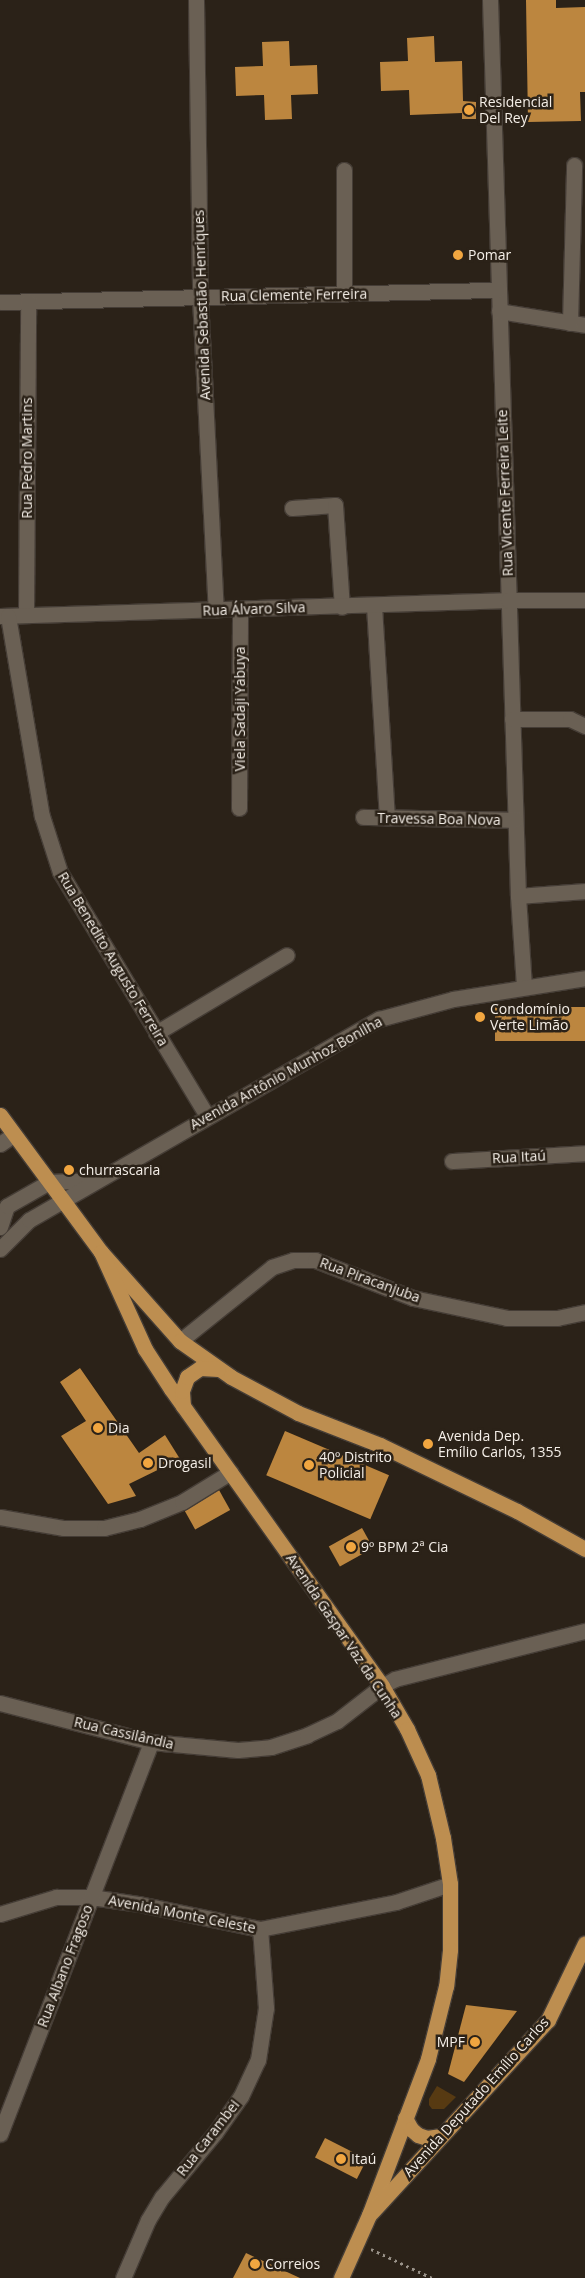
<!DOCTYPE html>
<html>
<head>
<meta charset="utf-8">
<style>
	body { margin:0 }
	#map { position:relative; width:585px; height:2278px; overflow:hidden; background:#2b2218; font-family:"Open Sans",sans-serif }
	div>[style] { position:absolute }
	.green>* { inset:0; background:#573a12 }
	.building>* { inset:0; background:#bc863f; transform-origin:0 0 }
	.path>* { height:3px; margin-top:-1.5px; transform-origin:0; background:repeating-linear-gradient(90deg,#999289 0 2.5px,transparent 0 6.5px) }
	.roads { filter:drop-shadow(1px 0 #453d36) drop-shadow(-1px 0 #453d36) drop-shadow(0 1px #453d36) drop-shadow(0 -1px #453d36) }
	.minor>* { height:15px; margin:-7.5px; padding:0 7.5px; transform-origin:7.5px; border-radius:7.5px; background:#6a6054 }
	.major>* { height:15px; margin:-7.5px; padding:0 7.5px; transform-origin:7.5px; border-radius:7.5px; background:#bd8e50 }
	.dots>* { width:14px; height:14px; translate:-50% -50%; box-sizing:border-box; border:2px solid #2b2218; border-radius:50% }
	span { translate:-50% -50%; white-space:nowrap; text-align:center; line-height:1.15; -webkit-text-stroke:5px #2b2218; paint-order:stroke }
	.poi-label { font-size:14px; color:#f5efe8 }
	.left { translate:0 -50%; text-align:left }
	.right { translate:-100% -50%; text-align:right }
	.street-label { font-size:14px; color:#f5efe8 }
</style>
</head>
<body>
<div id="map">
	<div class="green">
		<div style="clip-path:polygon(437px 2086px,456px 2097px,444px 2109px,432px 2109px,429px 2105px,429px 2099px)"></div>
	</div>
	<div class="building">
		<div style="clip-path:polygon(526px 0,556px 0,556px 8px,585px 7px,585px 92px,580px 92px,581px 121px,528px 122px)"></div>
		<div style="clip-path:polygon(434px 36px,435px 62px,462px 61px,463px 101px,476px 102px,476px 119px,462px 119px,462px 113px,410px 115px,409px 90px,381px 91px,380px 62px,408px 61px,407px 38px)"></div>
		<div style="clip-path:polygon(289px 41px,290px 66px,317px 65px,318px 94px,291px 95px,292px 119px,265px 120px,264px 95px,236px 96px,235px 67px,263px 66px,262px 42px)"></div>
		<div style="left:585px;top:1007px;width:34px;height:90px;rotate:90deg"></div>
		<div style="clip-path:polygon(80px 1368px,139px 1453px,165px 1435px,180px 1459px,129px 1484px,136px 1496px,108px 1504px,61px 1436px,86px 1421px,60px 1382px)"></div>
		<div style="left:285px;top:1431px;width:113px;height:48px;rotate:23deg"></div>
		<div style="left:219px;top:1490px;width:23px;height:40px;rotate:61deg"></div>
		<div style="left:362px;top:1528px;width:23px;height:38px;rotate:61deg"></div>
		<div style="clip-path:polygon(466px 2005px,517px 2011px,464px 2082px,448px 2074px)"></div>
		<div style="left:325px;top:2138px;width:47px;height:22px;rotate:27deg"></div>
		<div style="clip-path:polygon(246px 2253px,300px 2278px,233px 2278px)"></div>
	</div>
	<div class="path">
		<div style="left:371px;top:2249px;width:68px;rotate:25.4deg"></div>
	</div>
	<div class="roads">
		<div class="minor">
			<div style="left:196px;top:0;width:298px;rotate:89.2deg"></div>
			<div style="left:200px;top:298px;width:312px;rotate:87.1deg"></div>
			<div style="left:490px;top:0;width:896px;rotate:88.21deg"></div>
			<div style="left:518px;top:896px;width:90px;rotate:86.2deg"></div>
			<div style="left:344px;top:294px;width:124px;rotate:-90deg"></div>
			<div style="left:0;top:302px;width:498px;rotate:-1.4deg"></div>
			<div style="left:499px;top:311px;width:87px;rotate:9.2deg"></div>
			<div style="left:570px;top:323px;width:158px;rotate:-88.5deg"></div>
			<div style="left:292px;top:508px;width:43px;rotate:-4deg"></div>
			<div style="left:335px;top:505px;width:102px;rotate:86.1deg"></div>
			<div style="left:374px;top:606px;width:212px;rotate:86.5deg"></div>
			<div style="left:26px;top:615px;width:314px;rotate:-89.6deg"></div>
			<div style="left:0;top:616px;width:508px;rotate:-1.8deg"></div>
			<div style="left:508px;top:600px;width:77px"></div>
			<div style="left:8px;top:616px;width:203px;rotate:80.4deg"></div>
			<div style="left:42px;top:816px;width:59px;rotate:72.2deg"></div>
			<div style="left:60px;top:872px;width:285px;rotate:58.9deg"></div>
			<div style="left:512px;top:719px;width:58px"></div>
			<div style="left:570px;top:719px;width:17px;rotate:25deg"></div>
			<div style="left:239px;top:808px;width:199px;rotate:-89.7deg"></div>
			<div style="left:363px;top:817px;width:152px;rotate:1.1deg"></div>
			<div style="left:518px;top:896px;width:67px;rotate:-4.3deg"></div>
			<div style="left:156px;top:1033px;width:152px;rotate:-30.8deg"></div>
			<div style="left:0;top:1144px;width:16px;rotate:-35deg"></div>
			<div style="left:452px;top:1161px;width:133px;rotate:-3.4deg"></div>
			<div style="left:0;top:1227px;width:22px;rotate:-72deg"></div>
			<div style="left:7px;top:1206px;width:48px;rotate:-29.7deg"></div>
			<div style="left:49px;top:1182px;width:46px;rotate:-2.5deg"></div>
			<div style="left:0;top:1249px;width:41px;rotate:-45deg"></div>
			<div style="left:29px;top:1220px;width:404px;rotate:-29.9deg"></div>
			<div style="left:379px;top:1019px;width:77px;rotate:-15.1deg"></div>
			<div style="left:453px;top:999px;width:134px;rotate:-9deg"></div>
			<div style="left:180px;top:1341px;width:118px;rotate:-38.8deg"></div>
			<div style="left:272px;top:1267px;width:22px;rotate:-18deg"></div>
			<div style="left:293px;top:1260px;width:22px"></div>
			<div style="left:315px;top:1260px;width:105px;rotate:21.2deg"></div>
			<div style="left:413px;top:1298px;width:96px;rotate:12deg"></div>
			<div style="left:507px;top:1318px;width:50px"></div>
			<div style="left:557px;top:1318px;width:29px;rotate:-12deg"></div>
			<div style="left:0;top:1517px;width:65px;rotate:9.8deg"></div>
			<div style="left:64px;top:1528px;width:40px"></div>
			<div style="left:104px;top:1528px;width:37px;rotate:-14deg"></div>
			<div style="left:140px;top:1519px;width:45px;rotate:-22deg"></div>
			<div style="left:182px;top:1502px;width:57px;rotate:-31.5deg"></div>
			<div style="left:0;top:1703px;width:156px;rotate:14.5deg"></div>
			<div style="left:151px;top:1742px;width:87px;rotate:5.3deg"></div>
			<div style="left:238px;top:1750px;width:33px;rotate:-5deg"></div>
			<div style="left:271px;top:1747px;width:38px;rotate:-18deg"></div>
			<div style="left:307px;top:1735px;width:33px;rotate:-25deg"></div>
			<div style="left:337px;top:1721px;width:57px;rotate:-37.9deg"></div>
			<div style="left:382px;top:1686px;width:15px;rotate:-28deg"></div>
			<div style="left:395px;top:1679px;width:196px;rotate:-14.2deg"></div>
			<div style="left:0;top:1914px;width:59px;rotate:-16.9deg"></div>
			<div style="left:56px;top:1897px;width:35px"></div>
			<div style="left:91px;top:1897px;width:49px;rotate:8.3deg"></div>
			<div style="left:139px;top:1904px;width:124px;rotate:11.7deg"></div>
			<div style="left:260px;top:1929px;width:139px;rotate:-11.2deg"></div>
			<div style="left:396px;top:1902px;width:57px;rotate:-18.4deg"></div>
			<div style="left:0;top:2134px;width:420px;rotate:-68.9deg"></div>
			<div style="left:123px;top:2278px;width:63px;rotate:-66.7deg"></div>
			<div style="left:148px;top:2220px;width:27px;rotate:-59deg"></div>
			<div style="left:162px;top:2197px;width:83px;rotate:-50.4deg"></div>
			<div style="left:215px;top:2133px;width:45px;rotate:-54.9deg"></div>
			<div style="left:241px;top:2096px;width:40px;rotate:-65deg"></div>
			<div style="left:258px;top:2060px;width:53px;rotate:-81.3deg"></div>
			<div style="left:266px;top:2008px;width:79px;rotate:-94.3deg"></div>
		</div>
		<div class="major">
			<div style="left:0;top:1115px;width:170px;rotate:53.6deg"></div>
			<div style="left:101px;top:1252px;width:119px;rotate:48.4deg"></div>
			<div style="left:180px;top:1341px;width:62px;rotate:35.2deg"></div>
			<div style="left:231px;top:1377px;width:76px;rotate:28.2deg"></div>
			<div style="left:298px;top:1413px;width:88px;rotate:21.3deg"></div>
			<div style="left:380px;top:1445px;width:152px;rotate:25.7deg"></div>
			<div style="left:517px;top:1511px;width:78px;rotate:29.2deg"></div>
			<div style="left:101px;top:1252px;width:107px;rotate:65.6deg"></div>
			<div style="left:145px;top:1349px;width:48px;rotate:57deg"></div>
			<div style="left:171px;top:1389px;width:364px;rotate:54.6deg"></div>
			<div style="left:382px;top:1686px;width:50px;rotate:59.8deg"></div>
			<div style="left:407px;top:1729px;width:51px;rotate:65.5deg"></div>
			<div style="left:428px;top:1775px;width:65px;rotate:76.6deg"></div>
			<div style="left:443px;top:1838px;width:47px;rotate:81.3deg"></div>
			<div style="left:450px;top:1884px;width:66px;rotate:90deg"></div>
			<div style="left:450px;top:1950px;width:36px;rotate:96deg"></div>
			<div style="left:446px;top:1986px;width:75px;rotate:103.9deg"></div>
			<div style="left:428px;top:2059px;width:167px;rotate:110.7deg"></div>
			<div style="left:369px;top:2215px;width:69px;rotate:114deg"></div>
			<div style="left:183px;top:1406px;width:15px;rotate:-94deg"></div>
			<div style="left:182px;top:1391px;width:15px;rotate:-70deg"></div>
			<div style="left:187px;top:1377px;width:16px;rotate:-35deg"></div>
			<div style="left:200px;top:1368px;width:18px;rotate:3deg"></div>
			<div style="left:405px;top:2118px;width:13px;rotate:61deg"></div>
			<div style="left:411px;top:2129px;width:9px;rotate:41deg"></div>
			<div style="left:418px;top:2135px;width:9px;rotate:18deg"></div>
			<div style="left:427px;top:2138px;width:14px;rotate:-8deg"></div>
			<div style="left:372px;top:2212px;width:260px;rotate:-47.5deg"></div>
			<div style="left:548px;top:2020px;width:85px;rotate:-64.3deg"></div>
		</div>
	</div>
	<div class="dots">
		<div style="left:469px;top:110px;background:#f1a640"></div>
		<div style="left:458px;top:255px;background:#f1a640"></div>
		<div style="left:480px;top:1017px;background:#f1a640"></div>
		<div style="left:69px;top:1170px;background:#f1a640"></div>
		<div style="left:98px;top:1428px;background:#f1a640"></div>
		<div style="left:428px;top:1444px;background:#f1a640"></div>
		<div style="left:148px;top:1463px;background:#f1a640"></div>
		<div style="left:309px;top:1465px;background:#f1a640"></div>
		<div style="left:351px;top:1547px;background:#f1a640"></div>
		<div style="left:475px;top:2042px;background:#f1a640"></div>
		<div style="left:341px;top:2159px;background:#f1a640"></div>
		<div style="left:255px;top:2264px;background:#f1a640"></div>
	</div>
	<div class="poi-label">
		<span class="left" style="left:479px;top:110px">Residencial<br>Del Rey</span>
		<span class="left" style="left:468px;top:255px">Pomar</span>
		<span class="left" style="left:490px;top:1017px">Condomínio<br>Verte Limão</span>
		<span class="left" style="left:79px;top:1170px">churrascaria</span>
		<span class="left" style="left:108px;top:1428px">Dia</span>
		<span class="left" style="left:438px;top:1444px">Avenida Dep.<br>Emílio Carlos, 1355</span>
		<span class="left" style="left:319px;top:1465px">40º Distrito<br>Policial</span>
		<span class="left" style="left:158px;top:1463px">Drogasil</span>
		<span class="left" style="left:361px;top:1547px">9º BPM 2ª Cia</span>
		<span class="right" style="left:465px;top:2042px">MPF</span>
		<span class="left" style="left:351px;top:2159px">Itaú</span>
		<span class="left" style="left:265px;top:2264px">Correios</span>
	</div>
	<div class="street-label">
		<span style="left:294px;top:295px;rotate:-1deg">Rua Clemente Ferreira</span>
		<span style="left:202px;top:305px;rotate:-92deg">Avenida Sebastião Henriques</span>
		<span style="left:27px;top:458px;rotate:-90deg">Rua Pedro Martins</span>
		<span style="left:505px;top:493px;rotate:-92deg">Rua Vicente Ferreira Leite</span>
		<span style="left:254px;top:609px;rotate:-2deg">Rua Álvaro Silva</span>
		<span style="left:240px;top:709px;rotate:-90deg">Viela Sadaji Yabuya</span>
		<span style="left:439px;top:819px;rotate:1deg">Travessa Boa Nova</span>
		<span style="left:113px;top:959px;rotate:59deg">Rua Benedito Augusto Ferreira</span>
		<span style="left:286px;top:1073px;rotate:-29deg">Avenida Antônio Munhoz Bonilha</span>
		<span style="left:519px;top:1157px;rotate:-3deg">Rua Itaú</span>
		<span style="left:370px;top:1280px;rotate:20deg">Rua Piracanjuba</span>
		<span style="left:344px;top:1636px;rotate:56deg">Avenida Gaspar Vaz da Cunha</span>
		<span style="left:124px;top:1733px;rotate:13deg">Rua Cassilândia</span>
		<span style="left:182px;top:1914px;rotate:11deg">Avenida Monte Celeste</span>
		<span style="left:65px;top:1966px;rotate:-69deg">Rua Albano Fragoso</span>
		<span style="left:476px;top:2097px;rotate:-48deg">Avenida Deputado Emílio Carlos</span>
		<span style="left:208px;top:2138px;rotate:-52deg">Rua Carambei</span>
	</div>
</div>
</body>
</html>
